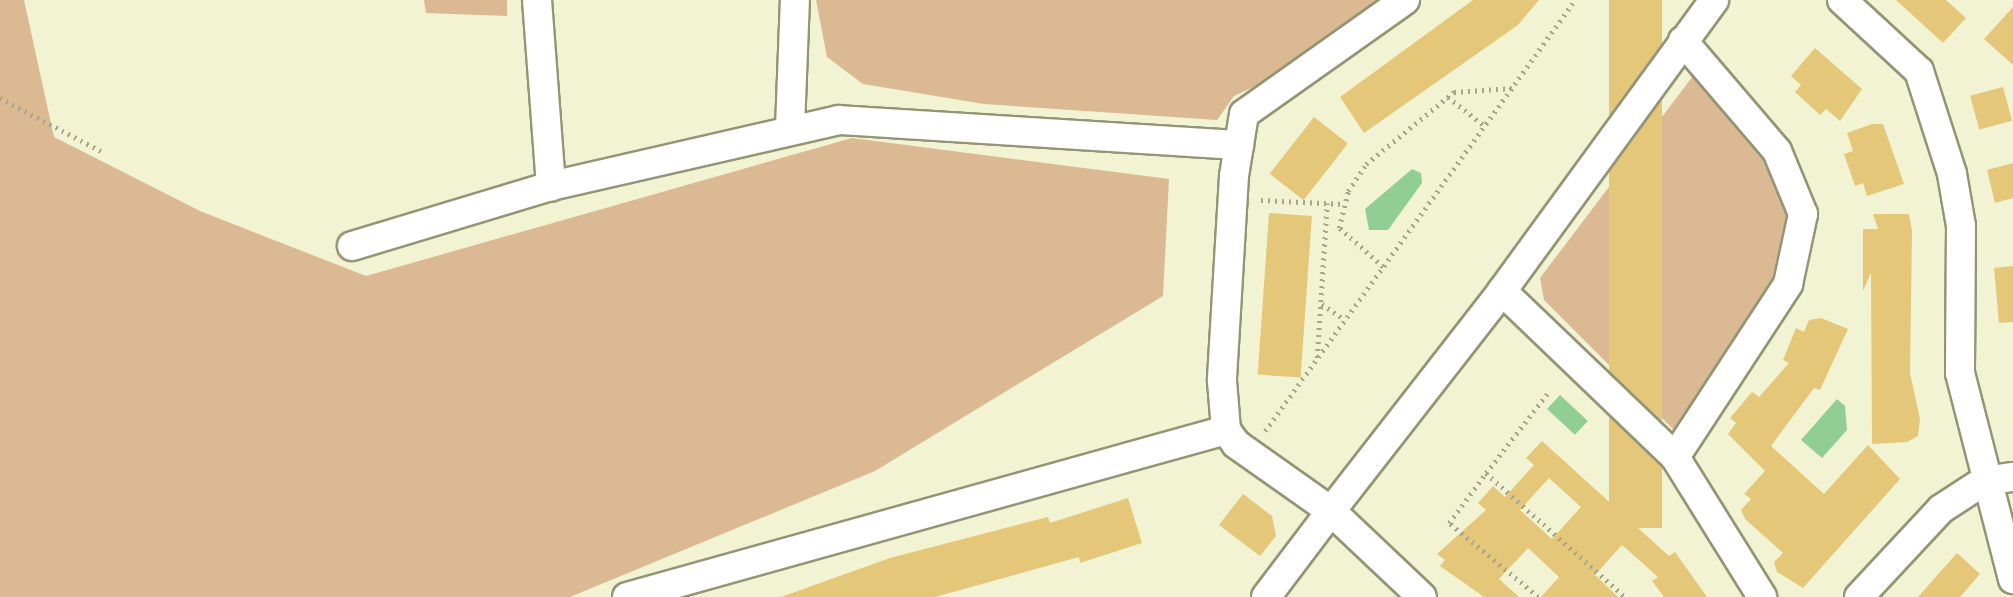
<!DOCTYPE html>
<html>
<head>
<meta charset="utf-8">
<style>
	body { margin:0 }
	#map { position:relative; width:2013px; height:597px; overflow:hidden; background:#f2f3d2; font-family:"Nunito Sans",sans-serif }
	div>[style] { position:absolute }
	.green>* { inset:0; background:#dbb992 }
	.water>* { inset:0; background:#90ce94; transform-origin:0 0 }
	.building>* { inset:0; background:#e5c779; transform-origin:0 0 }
	.path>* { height:4.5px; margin-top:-2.25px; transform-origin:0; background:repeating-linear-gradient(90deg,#a5a68d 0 2px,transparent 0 7px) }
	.roads { filter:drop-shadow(2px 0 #949476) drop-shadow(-2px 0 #949476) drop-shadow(0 2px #949476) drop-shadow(0 -2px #949476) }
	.street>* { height:28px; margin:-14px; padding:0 14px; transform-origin:14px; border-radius:14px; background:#fff }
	span { translate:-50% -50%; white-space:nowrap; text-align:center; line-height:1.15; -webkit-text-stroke:6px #f2f3d2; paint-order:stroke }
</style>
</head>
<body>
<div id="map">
	<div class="green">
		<div style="clip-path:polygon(0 0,24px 0,54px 137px,200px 211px,366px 276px,852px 138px,1169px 179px,1163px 296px,875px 471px,570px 597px,0 597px)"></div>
		<div style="clip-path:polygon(424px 0,507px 0,507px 16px,426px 13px)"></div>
		<div style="clip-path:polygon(816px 0,1385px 0,1275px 77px,1234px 96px,1217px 120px,984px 104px,863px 84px,827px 57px)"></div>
		<div style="clip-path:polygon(1693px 76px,1765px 156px,1790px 213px,1787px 254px,1767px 299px,1679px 435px,1544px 300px,1540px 278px)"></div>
	</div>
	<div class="water">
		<div style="clip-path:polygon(1412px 169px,1421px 173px,1422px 183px,1388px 230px,1369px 230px,1365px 209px)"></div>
		<div style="left:1560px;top:395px;width:38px;height:19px;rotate:43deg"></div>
		<div style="clip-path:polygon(1837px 399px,1845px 406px,1847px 430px,1822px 458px,1801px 440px)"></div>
	</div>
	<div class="building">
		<div style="clip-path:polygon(1473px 0,1539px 0,1518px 25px,1364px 133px,1340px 97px)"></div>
		<div style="left:1609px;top:0;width:53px;height:528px"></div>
		<div style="clip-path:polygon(1896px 0,1946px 0,1966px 18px,1943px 43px)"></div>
		<div style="clip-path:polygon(2013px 7px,2013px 65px,1984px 39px)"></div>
		<div style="clip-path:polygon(1815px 48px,1862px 89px,1840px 121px,1826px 109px,1820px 115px,1795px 92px,1801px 85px,1791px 76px)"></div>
		<div style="left:2003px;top:87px;width:35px;height:34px;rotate:75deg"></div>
		<div style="left:1314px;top:117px;width:43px;height:72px;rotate:38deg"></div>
		<div style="clip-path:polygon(1872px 124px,1883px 124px,1904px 184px,1867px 196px,1863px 183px,1855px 186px,1844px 154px,1853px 151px,1847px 133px)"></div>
		<div style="clip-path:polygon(2013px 163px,2013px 198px,1995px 203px,1987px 170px)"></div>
		<div style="left:1269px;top:213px;width:43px;height:162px;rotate:4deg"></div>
		<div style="clip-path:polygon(1873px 214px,1909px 214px,1912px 231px,1910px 373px,1920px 419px,1918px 436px,1907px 442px,1872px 444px,1871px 273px,1863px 291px,1863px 229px,1878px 229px)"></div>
		<div style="clip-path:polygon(2013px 266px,2013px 322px,1999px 323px,1994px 268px)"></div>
		<div style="clip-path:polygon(1821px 318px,1848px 329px,1820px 390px,1814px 388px,1771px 446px,1824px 494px,1868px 445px,1900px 479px,1803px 588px,1777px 572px,1774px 562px,1783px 553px,1745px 519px,1741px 510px,1751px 499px,1744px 494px,1765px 471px,1728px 434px,1736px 423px,1730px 418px,1752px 392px,1759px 397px,1789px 363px,1783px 360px,1796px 328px,1804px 332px,1809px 320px)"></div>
		<div style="clip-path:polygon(evenodd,1542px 441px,1669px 556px,1675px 552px,1707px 597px,1664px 597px,1652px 581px,1658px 577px,1622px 545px,1595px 575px,1618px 597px,1541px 597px,1559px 577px,1528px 548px,1499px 579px,1519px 597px,1484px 597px,1440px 566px,1445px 560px,1437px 554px,1486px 510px,1478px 503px,1493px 486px,1505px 497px,1534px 465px,1526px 458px,1542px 441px,1549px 478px,1581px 507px,1552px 539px,1520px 510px,1549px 478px)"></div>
		<div style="clip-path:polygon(1243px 494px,1272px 516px,1276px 536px,1260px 556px,1219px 525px)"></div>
		<div style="clip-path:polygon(1128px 498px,1142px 543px,1080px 563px,1079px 557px,935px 597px,781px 597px,890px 558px,1048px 517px,1050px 523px)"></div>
		<div style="clip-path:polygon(1957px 553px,1980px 574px,1960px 597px,1918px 597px)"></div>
	</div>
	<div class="path">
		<div style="left:1448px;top:97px;width:47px;rotate:38.1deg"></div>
		<div style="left:0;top:98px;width:116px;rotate:27.7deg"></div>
		<div style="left:1261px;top:200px;width:83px;rotate:2.8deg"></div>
		<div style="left:1383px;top:267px;width:59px;rotate:-138.4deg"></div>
		<div style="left:1339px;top:228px;width:38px;rotate:-76deg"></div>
		<div style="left:1348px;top:191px;width:32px;rotate:-56deg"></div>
		<div style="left:1366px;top:164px;width:114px;rotate:-39.3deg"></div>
		<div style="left:1454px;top:92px;width:58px;rotate:-3.9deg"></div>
		<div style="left:1322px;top:304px;width:28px;rotate:35deg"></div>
		<div style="left:1317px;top:358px;width:155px;rotate:-86.3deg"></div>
		<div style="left:1265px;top:431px;width:531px;rotate:-54.27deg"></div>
		<div style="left:1486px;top:473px;width:100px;rotate:-52.3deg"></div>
		<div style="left:1538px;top:597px;width:116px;rotate:-140.3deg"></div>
		<div style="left:1449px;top:523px;width:62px;rotate:-53.5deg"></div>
		<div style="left:1486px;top:473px;width:186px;rotate:41.7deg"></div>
	</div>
	<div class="roads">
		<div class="street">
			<div style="left:537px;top:0;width:187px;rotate:85.7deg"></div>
			<div style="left:1405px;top:0;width:197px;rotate:144.7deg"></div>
			<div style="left:1244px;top:114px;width:63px;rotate:99.2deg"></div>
			<div style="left:1234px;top:176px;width:205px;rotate:93.4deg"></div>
			<div style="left:1222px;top:381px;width:49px;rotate:85.3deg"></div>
			<div style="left:1226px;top:430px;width:17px;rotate:54deg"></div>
			<div style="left:1236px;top:444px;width:116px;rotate:35.2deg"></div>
			<div style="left:1331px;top:511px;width:279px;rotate:-52.1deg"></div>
			<div style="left:1502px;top:291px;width:240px;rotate:43.8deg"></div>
			<div style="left:1675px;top:457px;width:165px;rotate:58.1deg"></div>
			<div style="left:1842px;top:0;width:105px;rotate:42.7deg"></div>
			<div style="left:1919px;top:71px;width:108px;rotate:72.2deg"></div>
			<div style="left:1952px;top:174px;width:53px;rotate:80.2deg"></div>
			<div style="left:1961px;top:226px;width:147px;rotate:90.4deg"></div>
			<div style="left:1960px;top:373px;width:213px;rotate:75.6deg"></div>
			<div style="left:790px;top:128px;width:128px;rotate:-87.8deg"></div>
			<div style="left:352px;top:246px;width:208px;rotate:-16.8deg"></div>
			<div style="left:551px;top:186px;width:295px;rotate:-12.9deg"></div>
			<div style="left:839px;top:120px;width:401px;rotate:3.6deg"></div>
			<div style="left:1502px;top:291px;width:360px;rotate:-53.9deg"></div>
			<div style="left:1675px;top:457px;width:207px;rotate:-56.8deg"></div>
			<div style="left:1788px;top:284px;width:72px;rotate:-77.9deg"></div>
			<div style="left:1803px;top:214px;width:68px;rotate:-112.4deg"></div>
			<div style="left:1777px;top:151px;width:145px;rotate:-130.5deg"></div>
			<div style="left:627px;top:597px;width:622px;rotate:-15.58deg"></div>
			<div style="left:1266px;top:597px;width:108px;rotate:-52.9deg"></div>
			<div style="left:1331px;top:511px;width:125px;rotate:43.4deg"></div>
			<div style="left:1859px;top:597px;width:120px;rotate:-47deg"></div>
			<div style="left:1941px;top:509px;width:51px;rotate:-33.1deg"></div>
			<div style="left:1984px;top:481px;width:29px;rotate:-8deg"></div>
		</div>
	</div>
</div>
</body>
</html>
